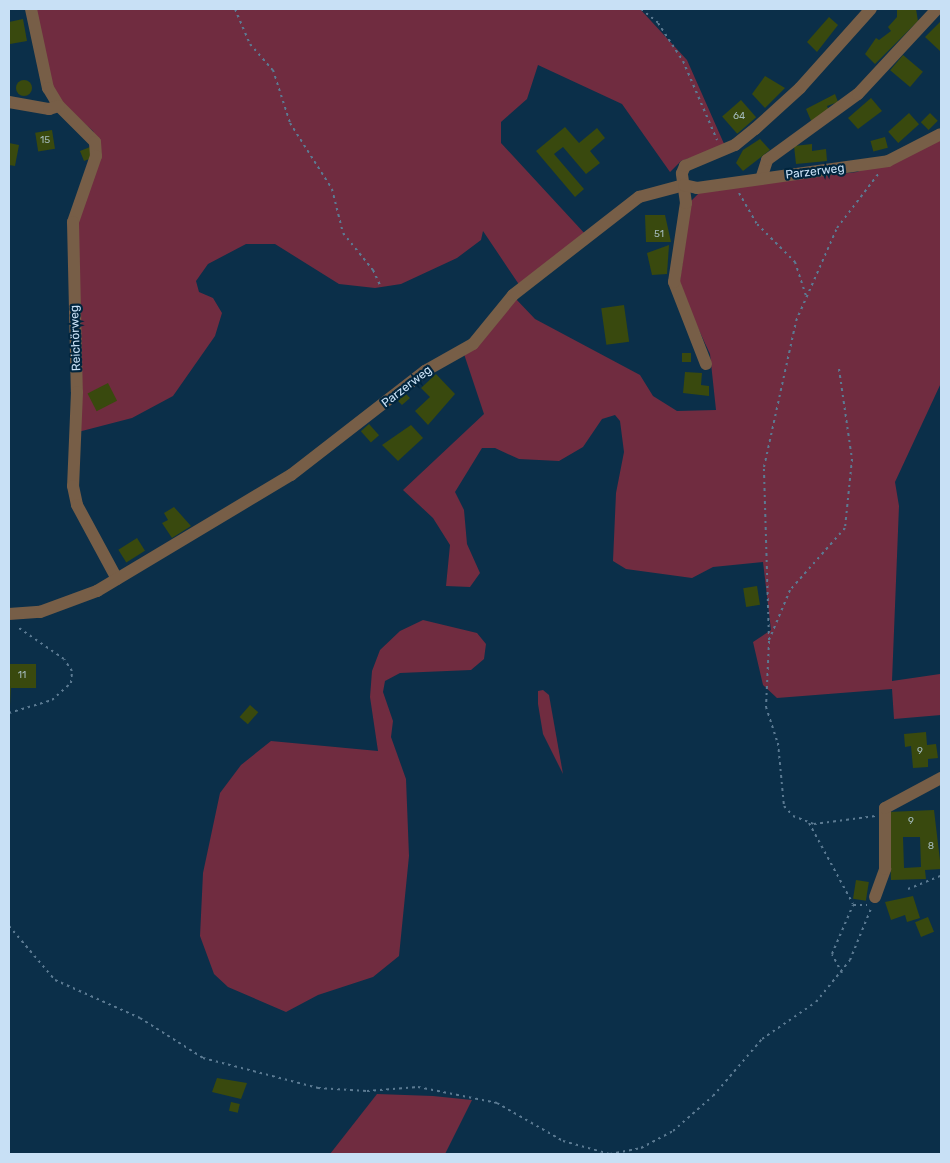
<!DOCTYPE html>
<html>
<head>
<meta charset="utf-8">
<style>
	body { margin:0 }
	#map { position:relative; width:950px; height:1163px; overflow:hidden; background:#0b2f49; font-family:Rubik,sans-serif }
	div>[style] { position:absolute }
	.green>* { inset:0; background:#702c40 }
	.building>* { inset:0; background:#39490e; transform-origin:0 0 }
	.round { border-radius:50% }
	.path>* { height:2px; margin-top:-1px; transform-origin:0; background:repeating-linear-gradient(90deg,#5b7a92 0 2.5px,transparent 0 6.5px) }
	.minor>* { height:12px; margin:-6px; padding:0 6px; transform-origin:6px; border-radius:6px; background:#775e47 }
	span { translate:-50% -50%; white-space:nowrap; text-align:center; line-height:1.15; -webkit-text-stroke:4.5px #01253e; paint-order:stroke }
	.number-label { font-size:10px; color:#a4babb }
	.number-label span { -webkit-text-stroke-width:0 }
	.street-label { font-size:12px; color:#c8e0f5 }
	.frame { position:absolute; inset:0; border:10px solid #c8e0f5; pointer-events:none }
</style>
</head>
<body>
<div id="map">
	<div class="green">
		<div style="clip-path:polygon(36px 9px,640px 9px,687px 60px,725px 146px,681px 161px,670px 172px,622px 104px,538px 65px,527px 99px,501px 122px,501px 143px,586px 235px,520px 286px,483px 231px,481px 240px,457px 258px,401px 284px,375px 288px,339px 284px,275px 244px,246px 244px,208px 264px,196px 281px,199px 292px,213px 298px,222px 313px,215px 336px,173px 396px,132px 418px,78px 432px,78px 221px,98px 143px,93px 131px,63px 105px,53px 89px)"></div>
		<div style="clip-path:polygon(941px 138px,941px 383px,895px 482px,899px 506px,892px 681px,940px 674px,941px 715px,894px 719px,892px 689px,777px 698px,763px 685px,753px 642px,771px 630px,763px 562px,713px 567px,692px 578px,626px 569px,613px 561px,616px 493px,624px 452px,620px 421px,615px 415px,602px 419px,583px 447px,559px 461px,519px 459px,495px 448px,482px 448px,455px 492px,464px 510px,467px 544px,480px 573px,470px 587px,446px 586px,450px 545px,433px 518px,403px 490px,484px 414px,464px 354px,515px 298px,535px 319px,640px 375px,653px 396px,677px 411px,716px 410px,710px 354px,679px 287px,691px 201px,701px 191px,857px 172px)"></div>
		<div style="clip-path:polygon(423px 620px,477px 633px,486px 644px,484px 659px,471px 670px,400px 673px,385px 681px,383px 692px,393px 721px,391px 737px,406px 779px,409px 856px,399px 956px,373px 977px,318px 995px,286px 1012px,228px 987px,214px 974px,200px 936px,203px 873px,220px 793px,241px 765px,271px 741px,378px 751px,370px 697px,372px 671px,380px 650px,400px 631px)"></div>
		<div style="clip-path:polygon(543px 690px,549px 695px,563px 774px,543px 734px,538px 704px,538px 691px)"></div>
		<div style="clip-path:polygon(377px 1094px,433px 1096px,472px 1100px,445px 1154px,330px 1154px)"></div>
	</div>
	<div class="building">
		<div style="clip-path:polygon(897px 9px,916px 9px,918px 21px,875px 64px,865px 54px,876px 38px,879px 40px,891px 31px,888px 27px,897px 17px)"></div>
		<div style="clip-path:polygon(829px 17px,838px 25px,817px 52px,807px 42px)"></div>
		<div style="clip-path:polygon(23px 19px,27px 41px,10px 44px,9px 22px)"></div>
		<div style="clip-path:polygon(941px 21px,941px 49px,940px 51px,925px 37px)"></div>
		<div style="left:903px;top:55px;width:26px;height:20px;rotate:40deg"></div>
		<div style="clip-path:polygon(765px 76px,785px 88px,765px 108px,752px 94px)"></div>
		<div class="round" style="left:16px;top:80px;width:16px;height:16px"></div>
		<div style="clip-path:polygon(835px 94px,838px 102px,827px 106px,831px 115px,812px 123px,806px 109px)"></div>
		<div style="clip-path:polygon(871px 98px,882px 111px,858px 129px,848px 118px)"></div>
		<div style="left:741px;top:100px;width:23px;height:25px;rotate:49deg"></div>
		<div style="left:909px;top:113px;width:15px;height:28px;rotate:48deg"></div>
		<div style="left:930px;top:113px;width:11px;height:13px;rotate:45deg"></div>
		<div style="clip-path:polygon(565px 127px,579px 143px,597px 128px,605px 138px,590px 151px,600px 163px,586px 174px,563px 147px,554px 154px,584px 189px,575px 197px,536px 151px)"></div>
		<div style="left:52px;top:130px;width:19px;height:17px;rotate:81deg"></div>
		<div style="left:885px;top:137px;width:11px;height:15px;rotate:75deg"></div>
		<div style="clip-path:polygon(760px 139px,770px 150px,743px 171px,736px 163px,743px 150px)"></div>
		<div style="clip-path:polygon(9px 143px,19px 145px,15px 166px,9px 165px)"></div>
		<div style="clip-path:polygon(812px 144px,812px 151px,826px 149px,827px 161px,796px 164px,794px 146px)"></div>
		<div style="clip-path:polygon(90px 147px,92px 158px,84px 161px,80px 151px)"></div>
		<div style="clip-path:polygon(645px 215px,665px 215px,671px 242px,646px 242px)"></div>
		<div style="clip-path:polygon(669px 245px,667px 274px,652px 275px,647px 253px)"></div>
		<div style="left:624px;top:305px;width:37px;height:23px;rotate:82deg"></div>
		<div style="left:682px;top:353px;width:9px;height:9px"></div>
		<div style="clip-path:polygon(685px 372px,702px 373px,701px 385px,709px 386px,709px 396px,683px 393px)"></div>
		<div style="clip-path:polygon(436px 374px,455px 394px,428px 425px,415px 411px,430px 397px,421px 388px)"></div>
		<div style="left:108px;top:383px;width:20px;height:23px;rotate:63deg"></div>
		<div style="clip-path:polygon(405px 393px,410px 398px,402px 405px,398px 401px)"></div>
		<div style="left:369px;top:424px;width:15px;height:11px;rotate:48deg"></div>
		<div style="clip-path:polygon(411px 425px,423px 438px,398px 461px,382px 445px)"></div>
		<div style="clip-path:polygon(174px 507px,191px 526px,172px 538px,162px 523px,168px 520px,164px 513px)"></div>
		<div style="left:137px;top:538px;width:15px;height:22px;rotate:58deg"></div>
		<div style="left:757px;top:586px;width:19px;height:14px;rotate:81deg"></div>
		<div style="clip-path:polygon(9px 664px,36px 664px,36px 688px,11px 688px,11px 706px)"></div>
		<div style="left:250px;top:705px;width:11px;height:16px;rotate:41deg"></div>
		<div style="clip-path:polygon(926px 732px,927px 745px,936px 744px,938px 758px,928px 759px,928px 767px,913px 768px,911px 746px,905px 747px,904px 734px)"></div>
		<div style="clip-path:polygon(evenodd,934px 810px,941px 869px,925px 870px,926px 879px,891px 880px,888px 812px,934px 810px,903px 837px,920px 837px,921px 867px,904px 868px,903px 837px)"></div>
		<div style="left:856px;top:880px;width:13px;height:19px;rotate:9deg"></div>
		<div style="clip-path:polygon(913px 896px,920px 918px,907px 922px,905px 915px,891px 920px,885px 902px)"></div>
		<div style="left:928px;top:917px;width:16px;height:14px;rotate:68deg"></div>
		<div style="clip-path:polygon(217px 1078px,247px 1083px,241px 1099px,212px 1092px)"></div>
		<div style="left:231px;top:1102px;width:9px;height:9px;rotate:13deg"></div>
	</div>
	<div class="path">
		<div style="left:235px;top:9px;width:38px;rotate:67deg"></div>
		<div style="left:250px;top:44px;width:35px;rotate:49deg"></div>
		<div style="left:273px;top:70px;width:56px;rotate:72.2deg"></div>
		<div style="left:290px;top:123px;width:78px;rotate:57.5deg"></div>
		<div style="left:332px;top:189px;width:45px;rotate:76deg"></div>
		<div style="left:343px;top:233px;width:48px;rotate:51deg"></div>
		<div style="left:373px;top:270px;width:19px;rotate:65deg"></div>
		<div style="left:641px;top:9px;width:22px;rotate:39deg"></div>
		<div style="left:658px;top:23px;width:45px;rotate:56.7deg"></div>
		<div style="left:683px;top:61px;width:86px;rotate:66.7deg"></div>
		<div style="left:739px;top:193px;width:36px;rotate:60deg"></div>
		<div style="left:757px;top:224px;width:54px;rotate:45deg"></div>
		<div style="left:795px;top:262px;width:35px;rotate:72deg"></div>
		<div style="left:839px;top:369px;width:91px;rotate:81.8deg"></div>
		<div style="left:852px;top:459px;width:69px;rotate:95.8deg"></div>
		<div style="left:845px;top:528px;width:83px;rotate:131.6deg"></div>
		<div style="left:790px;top:590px;width:54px;rotate:112.8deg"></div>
		<div style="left:769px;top:640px;width:173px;rotate:-91.7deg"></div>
		<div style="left:764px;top:467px;width:149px;rotate:-77.6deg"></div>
		<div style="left:796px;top:321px;width:102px;rotate:-66.2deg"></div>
		<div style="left:837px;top:228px;width:69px;rotate:-52.6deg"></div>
		<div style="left:769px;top:641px;width:66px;rotate:92.6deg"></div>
		<div style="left:766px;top:707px;width:38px;rotate:72deg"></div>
		<div style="left:778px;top:743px;width:63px;rotate:84.6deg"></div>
		<div style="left:784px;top:806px;width:13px;rotate:48deg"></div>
		<div style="left:793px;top:816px;width:22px;rotate:21deg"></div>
		<div style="left:814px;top:824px;width:62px;rotate:-7.5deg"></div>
		<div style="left:9px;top:713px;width:45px;rotate:-16.8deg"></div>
		<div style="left:52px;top:700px;width:25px;rotate:-42deg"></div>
		<div style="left:71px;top:683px;width:12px;rotate:-85deg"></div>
		<div style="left:72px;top:671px;width:14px;rotate:-124deg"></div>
		<div style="left:64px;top:659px;width:58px;rotate:-145.5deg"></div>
		<div style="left:809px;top:823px;width:92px;rotate:61.5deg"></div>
		<div style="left:908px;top:889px;width:35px;rotate:-22deg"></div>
		<div style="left:9px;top:926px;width:71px;rotate:49.6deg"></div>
		<div style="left:55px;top:980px;width:93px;rotate:24.1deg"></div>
		<div style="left:140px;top:1018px;width:75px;rotate:32.4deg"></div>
		<div style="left:203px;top:1058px;width:119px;rotate:14.6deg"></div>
		<div style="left:318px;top:1088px;width:49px;rotate:3.5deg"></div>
		<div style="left:367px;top:1091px;width:51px;rotate:-4.5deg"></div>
		<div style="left:418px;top:1087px;width:81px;rotate:11.4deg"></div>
		<div style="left:497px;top:1103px;width:76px;rotate:29.9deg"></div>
		<div style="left:563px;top:1141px;width:49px;rotate:15.5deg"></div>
		<div style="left:610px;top:1154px;width:32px;rotate:-11deg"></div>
		<div style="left:641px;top:1148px;width:36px;rotate:-28deg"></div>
		<div style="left:673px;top:1131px;width:53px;rotate:-41.2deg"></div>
		<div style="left:713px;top:1096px;width:75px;rotate:-49.3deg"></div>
		<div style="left:762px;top:1039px;width:65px;rotate:-34.4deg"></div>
		<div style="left:816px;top:1002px;width:54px;rotate:-51deg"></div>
		<div style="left:850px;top:960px;width:58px;rotate:-67.8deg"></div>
		<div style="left:842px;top:973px;width:21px;rotate:-118deg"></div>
		<div style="left:832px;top:954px;width:53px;rotate:-66.8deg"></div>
		<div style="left:853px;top:905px;width:14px"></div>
	</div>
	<div class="minor">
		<div style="left:31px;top:9px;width:81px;rotate:77.9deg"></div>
		<div style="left:48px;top:88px;width:21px;rotate:59deg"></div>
		<div style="left:59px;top:106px;width:51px;rotate:45deg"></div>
		<div style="left:95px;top:142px;width:14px;rotate:86deg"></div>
		<div style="left:96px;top:156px;width:70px;rotate:109.2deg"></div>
		<div style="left:73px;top:222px;width:170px;rotate:88.7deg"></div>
		<div style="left:77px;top:392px;width:94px;rotate:92.4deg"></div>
		<div style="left:73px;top:486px;width:19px;rotate:78deg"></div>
		<div style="left:77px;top:505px;width:84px;rotate:61.6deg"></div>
		<div style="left:9px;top:102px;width:41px;rotate:9.9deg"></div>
		<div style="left:49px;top:109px;width:10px;rotate:-17deg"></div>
		<div style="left:761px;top:179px;width:20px;rotate:-72deg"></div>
		<div style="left:767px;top:160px;width:112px;rotate:-36deg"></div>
		<div style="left:858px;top:94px;width:115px;rotate:-47.1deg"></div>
		<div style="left:706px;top:364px;width:88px;rotate:-111.3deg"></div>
		<div style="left:674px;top:282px;width:80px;rotate:-81.4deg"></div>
		<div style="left:686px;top:203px;width:30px;rotate:-98deg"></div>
		<div style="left:682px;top:173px;width:8px;rotate:-67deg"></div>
		<div style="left:685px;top:166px;width:54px;rotate:-22.8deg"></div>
		<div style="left:735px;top:145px;width:26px;rotate:-39deg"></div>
		<div style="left:755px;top:129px;width:61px;rotate:-42.3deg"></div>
		<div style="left:800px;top:88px;width:106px;rotate:-48.1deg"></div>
		<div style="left:9px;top:614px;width:31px;rotate:-4deg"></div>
		<div style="left:40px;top:612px;width:61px;rotate:-20.2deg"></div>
		<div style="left:97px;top:591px;width:226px;rotate:-30.9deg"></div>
		<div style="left:291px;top:475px;width:170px;rotate:-37.8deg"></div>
		<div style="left:425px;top:371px;width:55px;rotate:-29.4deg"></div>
		<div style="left:473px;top:344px;width:63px;rotate:-50.8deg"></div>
		<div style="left:513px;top:295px;width:160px;rotate:-37.9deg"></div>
		<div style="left:639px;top:197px;width:47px;rotate:-14.9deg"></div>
		<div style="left:684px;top:185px;width:13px;rotate:13deg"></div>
		<div style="left:697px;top:188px;width:193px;rotate:-8deg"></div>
		<div style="left:888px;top:161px;width:59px;rotate:-27deg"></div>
		<div style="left:875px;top:897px;width:30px;rotate:-70deg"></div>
		<div style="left:885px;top:869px;width:61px;rotate:-90deg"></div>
		<div style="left:885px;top:808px;width:64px;rotate:-28.2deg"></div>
	</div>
	<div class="number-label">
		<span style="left:739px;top:117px">64</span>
		<span style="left:45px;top:141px">15</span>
		<span style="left:659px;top:235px">51</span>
		<span style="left:22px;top:676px">11</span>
		<span style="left:920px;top:752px">9</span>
		<span style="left:911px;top:822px">9</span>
		<span style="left:931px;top:847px">8</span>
	</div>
	<div class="street-label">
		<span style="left:815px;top:172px;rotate:-7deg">Parzerweg</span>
		<span style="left:76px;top:338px;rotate:-92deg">Reichörweg</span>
		<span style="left:407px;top:387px;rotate:-38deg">Parzerweg</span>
	</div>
	<div class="frame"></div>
</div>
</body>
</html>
